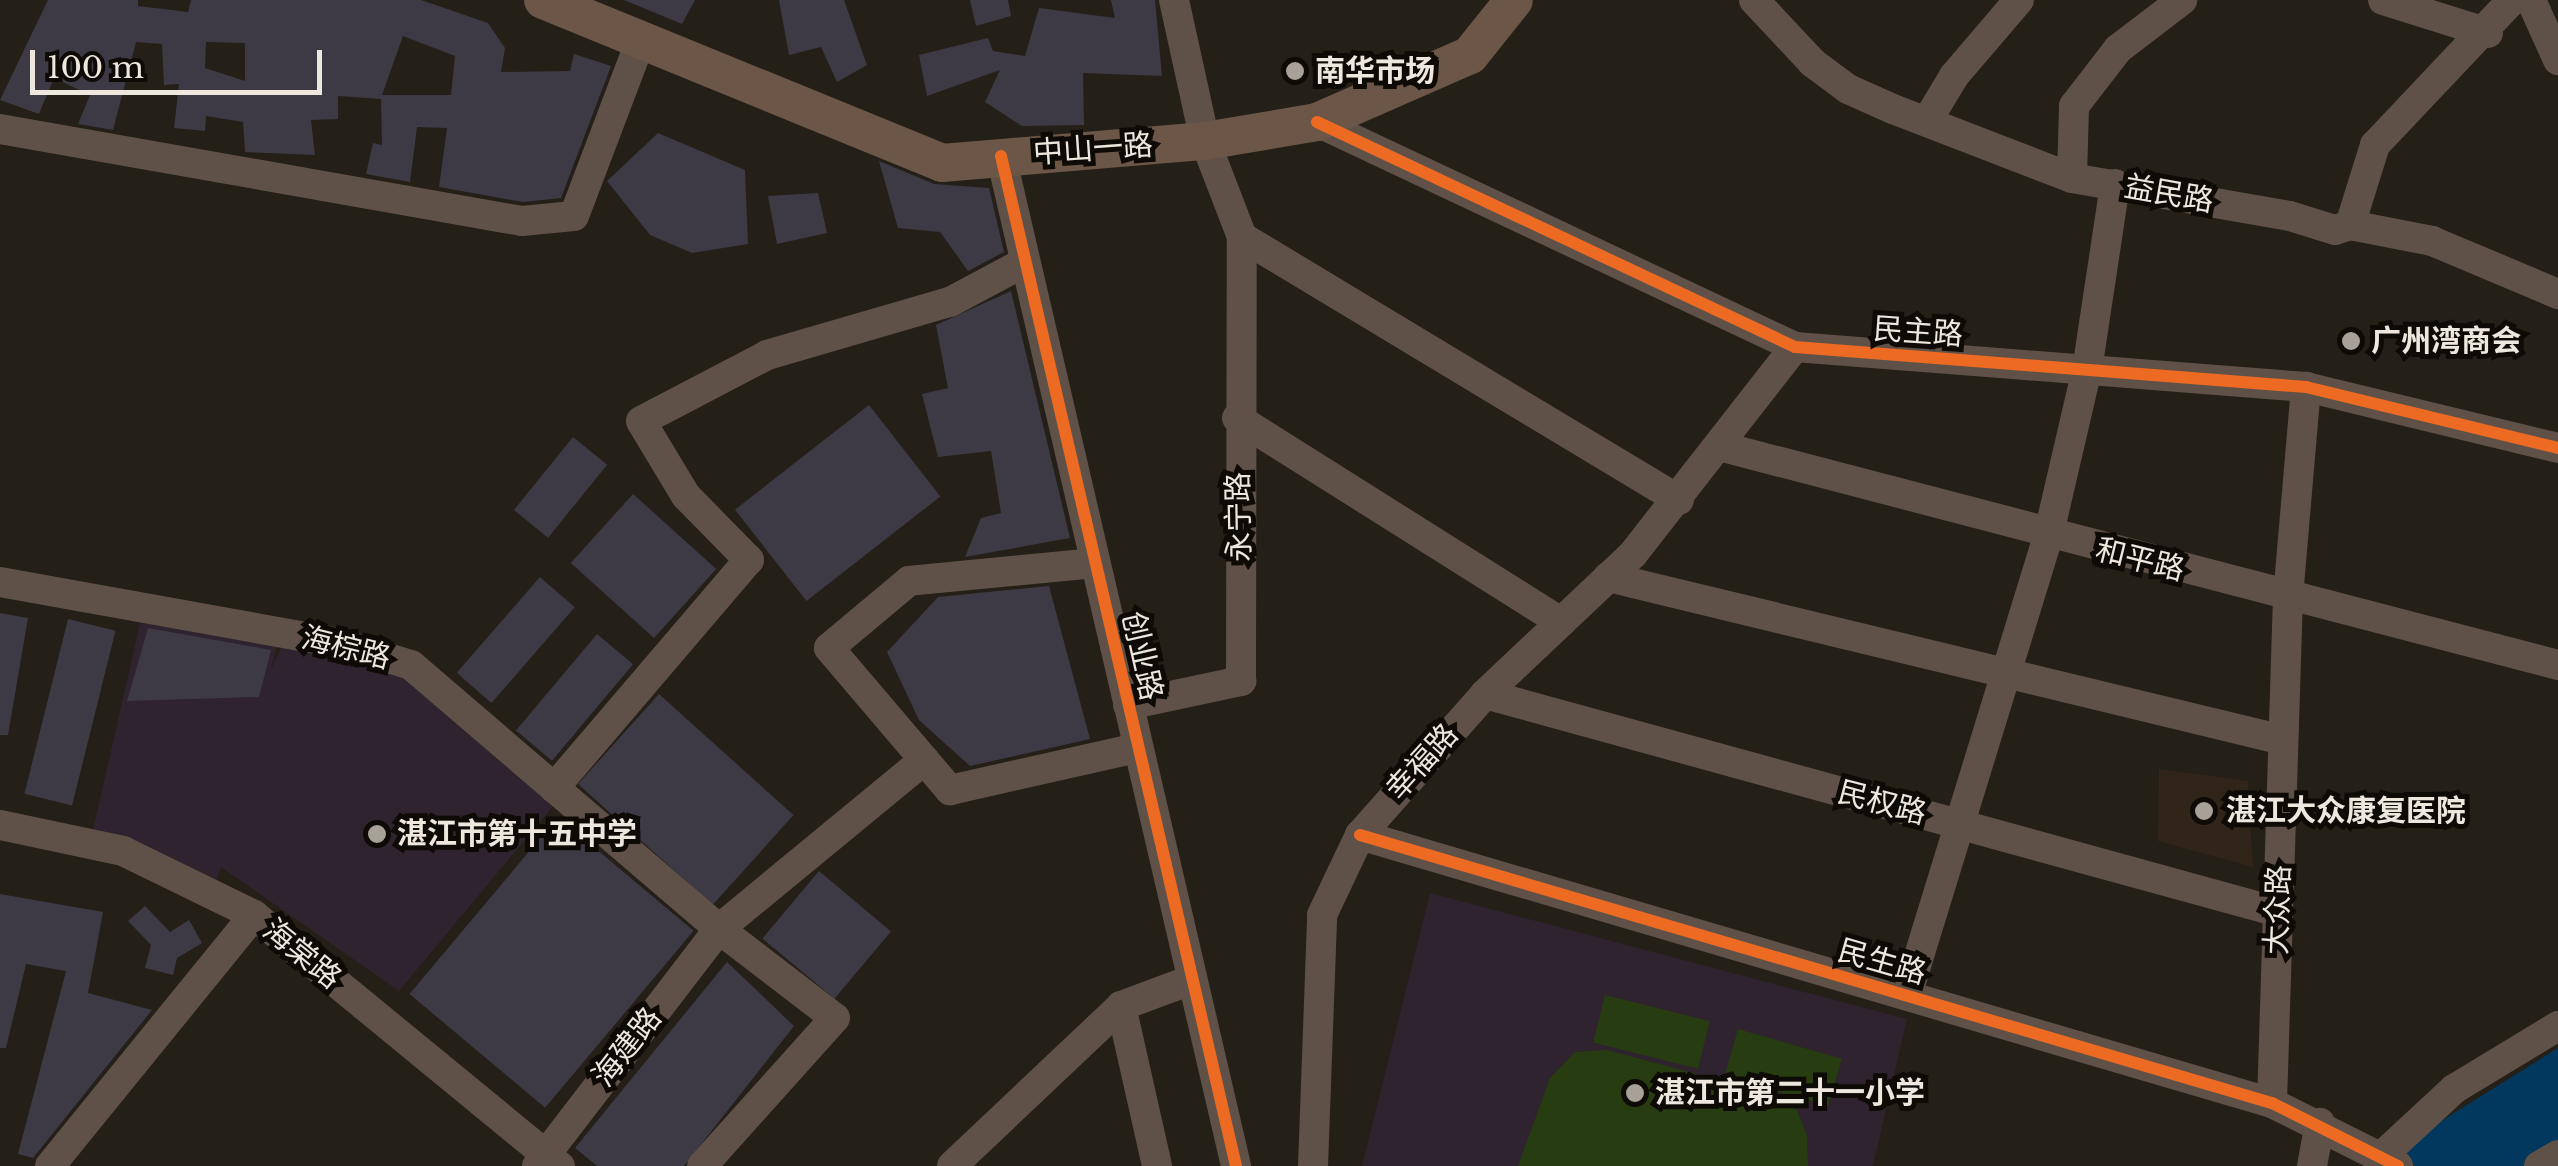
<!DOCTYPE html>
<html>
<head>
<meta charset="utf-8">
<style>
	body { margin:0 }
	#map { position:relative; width:2558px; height:1166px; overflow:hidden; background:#241f17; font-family:"Libre Baskerville","Noto Sans SC",serif }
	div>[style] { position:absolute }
	.education>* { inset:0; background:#2e232e }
	.medical>* { inset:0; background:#302518 }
	.green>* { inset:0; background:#273c10; transform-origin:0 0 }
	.water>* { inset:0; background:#03385e }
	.building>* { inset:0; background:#3d3a45; transform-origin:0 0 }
	.minor>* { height:30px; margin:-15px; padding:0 15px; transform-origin:15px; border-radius:15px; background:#5f5147 }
	.major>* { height:38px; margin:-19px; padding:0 19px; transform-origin:19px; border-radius:19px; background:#6c5647 }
	.cycleway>* { height:12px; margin:-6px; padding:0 6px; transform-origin:6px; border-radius:6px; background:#ed6a23 }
	.dots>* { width:28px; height:28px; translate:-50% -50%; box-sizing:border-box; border:5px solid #0e0a05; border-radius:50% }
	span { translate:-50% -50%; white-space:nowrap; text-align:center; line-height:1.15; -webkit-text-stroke:10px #0e0a05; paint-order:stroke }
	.poi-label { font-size:30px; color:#ede7de; font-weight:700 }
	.left { translate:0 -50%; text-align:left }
	.street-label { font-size:30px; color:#ede7de }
	.scale { position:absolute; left:30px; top:50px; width:292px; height:45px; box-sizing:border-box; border:5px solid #ede7de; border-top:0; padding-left:12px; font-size:30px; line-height:35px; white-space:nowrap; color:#ede7de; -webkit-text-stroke:8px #0e0a05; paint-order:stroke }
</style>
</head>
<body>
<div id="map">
	<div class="education">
		<div style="clip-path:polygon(142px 614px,278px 641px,271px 669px,282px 646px,407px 675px,554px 805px,399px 991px,221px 867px,214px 888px,92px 834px)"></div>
		<div style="clip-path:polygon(1430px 893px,1907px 1019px,1873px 1166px,1362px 1166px)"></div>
	</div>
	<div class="medical">
		<div style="clip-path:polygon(2159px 769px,2248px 781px,2253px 867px,2158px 841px)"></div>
	</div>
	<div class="green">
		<div style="left:1605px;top:995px;width:108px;height:49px;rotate:14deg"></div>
		<div style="left:1738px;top:1029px;width:108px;height:49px;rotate:16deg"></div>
		<div style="clip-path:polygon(1607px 1050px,1764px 1092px,1797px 1110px,1807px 1136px,1808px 1166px,1518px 1166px,1550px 1078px,1575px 1052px)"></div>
	</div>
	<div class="water">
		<div style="clip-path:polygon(2558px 1048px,2558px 1146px,2524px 1166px,2385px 1166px,2419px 1135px)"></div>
	</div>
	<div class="building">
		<div style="clip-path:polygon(evenodd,48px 0,138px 0,138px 6px,188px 12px,191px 0,421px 0,488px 23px,505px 48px,501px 72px,570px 71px,574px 54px,611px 66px,561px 198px,523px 202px,439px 187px,447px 128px,417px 127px,410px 182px,366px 174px,373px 143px,382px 145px,381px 99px,338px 96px,338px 119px,311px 120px,315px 155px,245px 152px,243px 122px,206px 116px,205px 131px,174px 128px,179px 84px,164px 85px,162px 44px,136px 42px,113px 130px,78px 124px,90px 95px,54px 78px,39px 114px,0 100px,48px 0,403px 36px,455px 56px,451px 95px,382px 95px,403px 36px,48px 0,206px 42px,245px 43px,245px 81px,205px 68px,206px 42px)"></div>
		<div style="clip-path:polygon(624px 0,695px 0,682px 24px)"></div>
		<div style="clip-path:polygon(779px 0,844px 0,867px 65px,837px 82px,821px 47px,789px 55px)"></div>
		<div style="clip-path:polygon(970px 0,1008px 0,1011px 16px,976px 26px)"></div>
		<div style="clip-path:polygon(1111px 0,1155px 0,1162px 76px,1083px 73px,1084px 125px,1022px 126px,985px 102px,1000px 70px,927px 96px,919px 55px,988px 38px,993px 51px,1025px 56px,1039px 8px,1115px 18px)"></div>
		<div style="clip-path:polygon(658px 133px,745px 170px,748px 244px,692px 253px,650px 235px,607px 181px)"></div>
		<div style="clip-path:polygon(879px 161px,934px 184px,989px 188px,1004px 252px,968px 271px,940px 232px,898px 228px)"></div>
		<div style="clip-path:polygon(818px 193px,827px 233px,777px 244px,768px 196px)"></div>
		<div style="clip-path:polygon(1011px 291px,1070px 538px,965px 557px,981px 518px,1001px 513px,991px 451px,938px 457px,922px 394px,948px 388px,936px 325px)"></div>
		<div style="left:869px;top:405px;width:116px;height:170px;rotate:52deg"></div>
		<div style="left:573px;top:437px;width:44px;height:94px;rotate:39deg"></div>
		<div style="left:633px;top:494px;width:112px;height:93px;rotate:42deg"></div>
		<div style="left:540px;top:577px;width:46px;height:127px;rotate:41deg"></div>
		<div style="clip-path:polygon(1049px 586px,1090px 739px,970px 766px,919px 720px,887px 652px,938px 597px)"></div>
		<div style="clip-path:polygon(0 613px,28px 618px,8px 735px,0 735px)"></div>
		<div style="left:68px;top:619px;width:49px;height:180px;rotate:14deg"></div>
		<div style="clip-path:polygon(148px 628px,271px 650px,259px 697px,127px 701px)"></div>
		<div style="left:597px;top:634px;width:47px;height:126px;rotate:40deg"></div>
		<div style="left:659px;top:694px;width:181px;height:121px;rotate:42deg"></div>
		<div style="left:558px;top:817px;width:177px;height:231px;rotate:40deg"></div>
		<div style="left:819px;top:871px;width:94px;height:88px;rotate:40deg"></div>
		<div style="clip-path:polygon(0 894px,103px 912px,88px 993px,152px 1010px,33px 1158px,18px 1154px,66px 971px,26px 964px,6px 1048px,0 1048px)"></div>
		<div style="clip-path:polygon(145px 906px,170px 932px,189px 920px,202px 943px,177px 958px,173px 975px,145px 968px,151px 945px,128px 921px)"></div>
		<div style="clip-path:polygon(727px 962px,794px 1026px,684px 1166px,597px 1166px,575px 1148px)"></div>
	</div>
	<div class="minor">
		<div style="left:1174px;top:0;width:144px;rotate:77.6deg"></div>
		<div style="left:1205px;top:141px;width:103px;rotate:68.9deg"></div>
		<div style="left:1242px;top:237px;width:510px;rotate:31.04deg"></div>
		<div style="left:1754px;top:0;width:86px;rotate:46.9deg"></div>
		<div style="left:1813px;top:63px;width:44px;rotate:36.6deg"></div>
		<div style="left:1848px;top:89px;width:49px;rotate:24deg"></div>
		<div style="left:1893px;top:109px;width:192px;rotate:21.1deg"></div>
		<div style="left:2072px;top:178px;width:221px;rotate:9.9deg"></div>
		<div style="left:2290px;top:216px;width:47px;rotate:17.3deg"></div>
		<div style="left:2335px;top:230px;width:16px;rotate:-18deg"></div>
		<div style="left:2350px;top:225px;width:84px;rotate:-72.6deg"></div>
		<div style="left:2375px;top:145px;width:199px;rotate:-46.6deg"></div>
		<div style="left:2383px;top:0;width:110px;rotate:17.4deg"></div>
		<div style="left:2531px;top:0;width:66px;rotate:65.8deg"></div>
		<div style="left:1927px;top:121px;width:52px;rotate:-59deg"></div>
		<div style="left:1954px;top:76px;width:100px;rotate:-49.5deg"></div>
		<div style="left:1317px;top:122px;width:528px;rotate:25.21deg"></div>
		<div style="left:1795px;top:347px;width:513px;rotate:4.48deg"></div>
		<div style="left:2306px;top:387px;width:259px;rotate:13.6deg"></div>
		<div style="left:0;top:129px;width:530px;rotate:10deg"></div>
		<div style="left:522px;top:221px;width:52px;rotate:-5.5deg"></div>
		<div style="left:574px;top:216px;width:188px;rotate:-69.2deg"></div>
		<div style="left:1001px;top:156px;width:1037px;rotate:76.9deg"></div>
		<div style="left:2072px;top:178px;width:72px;rotate:-88.4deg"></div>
		<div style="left:2074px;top:106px;width:72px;rotate:-52.3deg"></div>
		<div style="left:2118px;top:49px;width:81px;rotate:-37.4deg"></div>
		<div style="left:2350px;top:225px;width:84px;rotate:11deg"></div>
		<div style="left:2432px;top:241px;width:137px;rotate:22.8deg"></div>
		<div style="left:1237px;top:418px;width:383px;rotate:32.2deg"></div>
		<div style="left:1723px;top:447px;width:863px;rotate:14.63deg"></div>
		<div style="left:1095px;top:563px;width:187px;rotate:174.5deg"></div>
		<div style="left:909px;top:581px;width:104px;rotate:140.1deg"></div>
		<div style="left:829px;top:648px;width:187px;rotate:49.6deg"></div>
		<div style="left:950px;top:790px;width:192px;rotate:-12.7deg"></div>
		<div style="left:1608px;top:577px;width:694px;rotate:13.58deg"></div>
		<div style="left:0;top:582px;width:349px;rotate:10.2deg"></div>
		<div style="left:343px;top:644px;width:71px;rotate:17.2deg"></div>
		<div style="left:411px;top:665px;width:406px;rotate:40.6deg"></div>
		<div style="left:719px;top:929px;width:146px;rotate:37.5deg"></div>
		<div style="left:835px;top:1018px;width:199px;rotate:131.9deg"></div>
		<div style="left:1485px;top:694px;width:822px;rotate:15.37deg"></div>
		<div style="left:1128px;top:705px;width:116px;rotate:-12deg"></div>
		<div style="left:1241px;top:681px;width:444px;rotate:-89.9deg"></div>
		<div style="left:554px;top:788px;width:300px;rotate:-49.5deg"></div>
		<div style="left:749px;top:560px;width:90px;rotate:-134.5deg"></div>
		<div style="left:686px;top:496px;width:87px;rotate:-121deg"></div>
		<div style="left:641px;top:421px;width:142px;rotate:-27.6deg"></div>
		<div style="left:767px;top:355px;width:191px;rotate:-16.2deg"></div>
		<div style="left:950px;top:302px;width:85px;rotate:-28.1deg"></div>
		<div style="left:0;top:825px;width:126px;rotate:11.9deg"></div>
		<div style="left:123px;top:851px;width:146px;rotate:26deg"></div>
		<div style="left:254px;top:915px;width:396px;rotate:39.4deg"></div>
		<div style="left:1360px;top:835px;width:951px;rotate:16.38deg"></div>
		<div style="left:2272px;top:1103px;width:141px;rotate:26.6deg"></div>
		<div style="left:1907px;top:995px;width:479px;rotate:-72.9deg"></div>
		<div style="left:2048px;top:537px;width:171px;rotate:-76.9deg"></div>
		<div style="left:2087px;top:370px;width:188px;rotate:-81.4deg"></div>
		<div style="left:1121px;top:1006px;width:164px;rotate:77.3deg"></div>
		<div style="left:2272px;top:1103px;width:506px;rotate:-88.19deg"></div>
		<div style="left:2288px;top:597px;width:211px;rotate:-85.1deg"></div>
		<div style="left:2384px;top:1154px;width:96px;rotate:-42.9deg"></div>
		<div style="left:2454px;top:1089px;width:122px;rotate:-31.2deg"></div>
		<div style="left:50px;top:1166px;width:323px;rotate:-50.9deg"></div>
		<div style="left:537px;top:1166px;width:299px;rotate:-52.5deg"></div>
		<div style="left:719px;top:929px;width:266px;rotate:-39.5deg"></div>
		<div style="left:952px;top:1166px;width:233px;rotate:-43.4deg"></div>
		<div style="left:1121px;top:1006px;width:75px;rotate:-20.4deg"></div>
		<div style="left:1313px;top:1166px;width:251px;rotate:-87.9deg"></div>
		<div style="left:1322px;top:915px;width:89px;rotate:-64.6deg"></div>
		<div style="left:1360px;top:835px;width:188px;rotate:-48.4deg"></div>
		<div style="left:1485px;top:694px;width:204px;rotate:-43.4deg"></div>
		<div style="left:1633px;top:554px;width:263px;rotate:-52deg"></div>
		<div style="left:2312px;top:1166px;width:44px;rotate:-79.5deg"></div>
		<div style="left:2539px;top:1166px;width:22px;rotate:-30deg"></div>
	</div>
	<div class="major">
		<div style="left:543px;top:0;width:431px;rotate:22.2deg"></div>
		<div style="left:942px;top:163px;width:264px;rotate:-4.8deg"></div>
		<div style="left:1205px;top:141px;width:114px;rotate:-9.6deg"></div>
		<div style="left:1317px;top:122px;width:167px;rotate:-23.6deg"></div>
		<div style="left:1470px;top:55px;width:70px;rotate:-51.3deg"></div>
	</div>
	<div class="cycleway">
		<div style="left:1317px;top:122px;width:528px;rotate:25.21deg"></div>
		<div style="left:1795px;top:347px;width:513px;rotate:4.48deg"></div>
		<div style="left:2306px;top:387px;width:259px;rotate:13.6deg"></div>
		<div style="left:1001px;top:156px;width:1037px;rotate:76.9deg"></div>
		<div style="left:1360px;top:835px;width:951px;rotate:16.38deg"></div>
		<div style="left:2272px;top:1103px;width:141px;rotate:26.6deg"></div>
	</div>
	<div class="dots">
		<div style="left:1295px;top:71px;background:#a7a198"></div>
		<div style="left:2351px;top:341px;background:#a7a198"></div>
		<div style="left:2204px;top:811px;background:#a7a198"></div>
		<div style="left:377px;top:834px;background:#a7a198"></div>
		<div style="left:1635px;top:1093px;background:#a7a198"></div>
	</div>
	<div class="poi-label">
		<span class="left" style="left:1315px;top:71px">南华市场</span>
		<span class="left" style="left:2371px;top:341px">广州湾商会</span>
		<span class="left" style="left:2226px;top:811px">湛江大众康复医院</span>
		<span class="left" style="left:397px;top:834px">湛江市第十五中学</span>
		<span class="left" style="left:1655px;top:1093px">湛江市第二十一小学</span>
	</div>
	<div class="street-label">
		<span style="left:1093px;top:149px;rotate:-4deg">中山一路</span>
		<span style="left:2169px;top:194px;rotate:10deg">益民路</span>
		<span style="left:1918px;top:332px;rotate:4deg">民主路</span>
		<span style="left:1239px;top:517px;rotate:-91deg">永宁路</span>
		<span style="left:2140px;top:560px;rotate:14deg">和平路</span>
		<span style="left:346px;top:648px;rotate:14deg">海棕路</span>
		<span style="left:1142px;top:656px;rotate:77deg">创业路</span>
		<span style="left:1422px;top:762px;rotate:-48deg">幸福路</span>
		<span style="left:1882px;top:803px;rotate:15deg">民权路</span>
		<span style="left:2278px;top:910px;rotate:-88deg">大众路</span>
		<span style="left:302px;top:954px;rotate:39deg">海棠路</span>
		<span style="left:1882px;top:962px;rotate:16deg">民生路</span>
		<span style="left:627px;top:1047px;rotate:-52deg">海建路</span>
	</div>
	<div class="scale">100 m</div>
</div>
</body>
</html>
